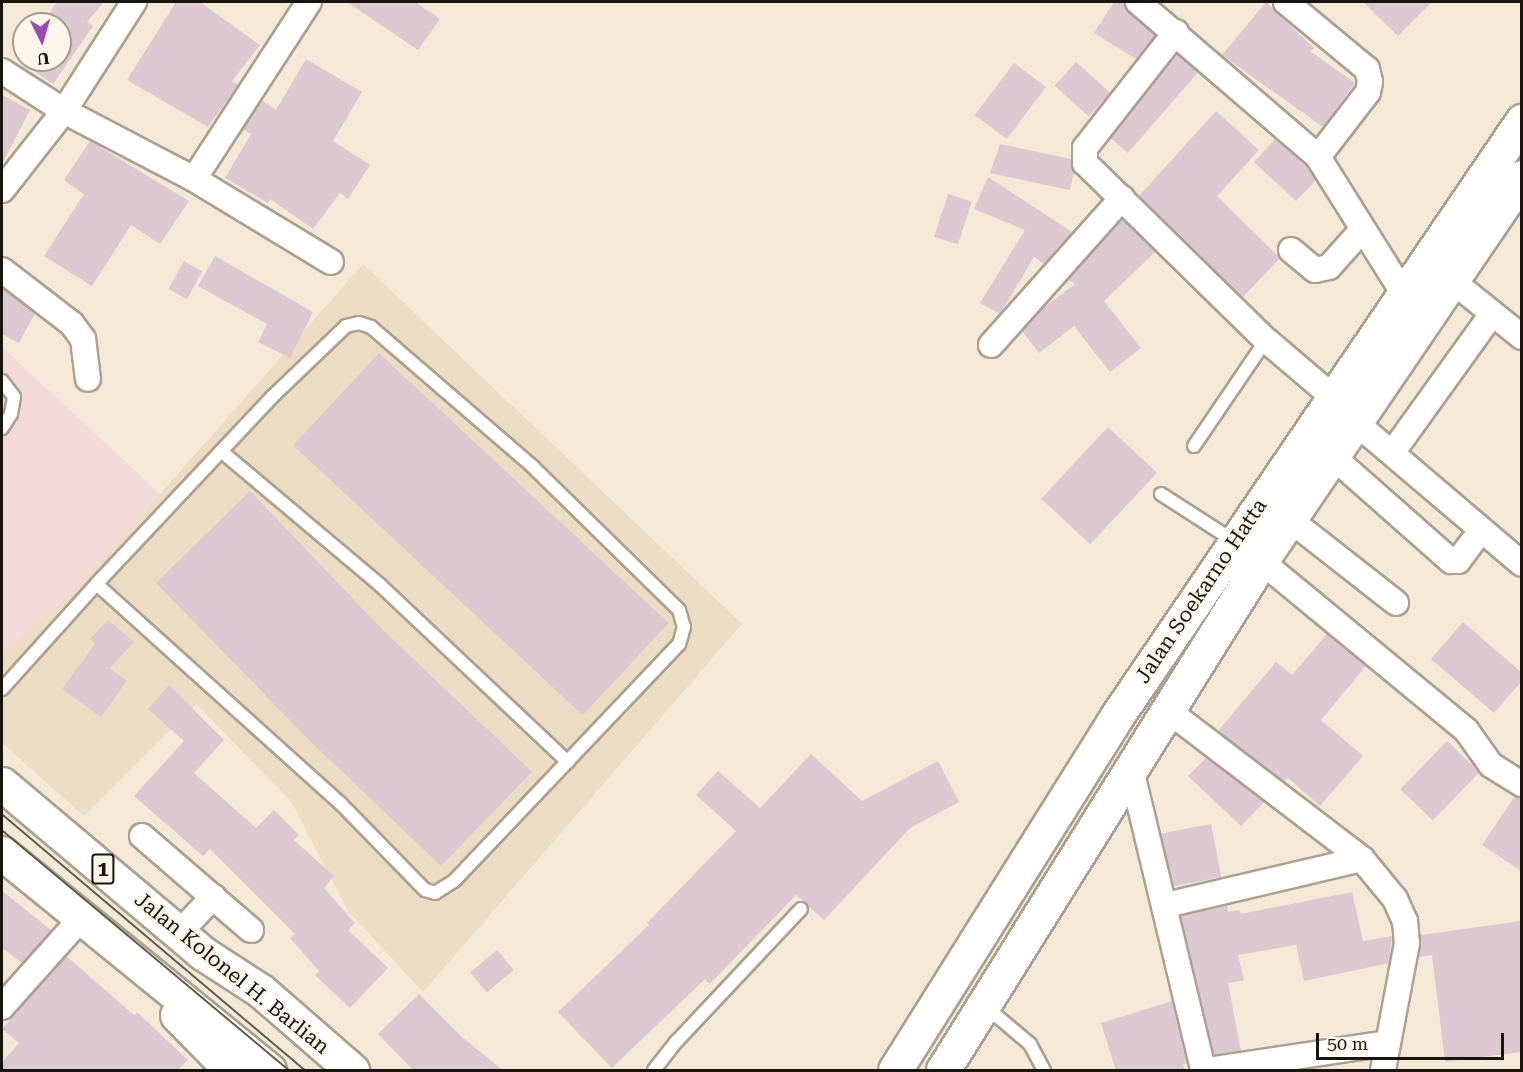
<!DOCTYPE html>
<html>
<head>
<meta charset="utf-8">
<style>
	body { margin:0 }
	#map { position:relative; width:1523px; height:1072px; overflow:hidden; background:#f4e8d7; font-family:"Roboto Serif",serif }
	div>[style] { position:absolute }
	.commercial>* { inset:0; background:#f4d9d9 }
	.built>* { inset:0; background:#eddcc4 }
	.building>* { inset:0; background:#ddc8d2; transform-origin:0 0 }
	.roads { filter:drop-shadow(2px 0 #aca190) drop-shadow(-2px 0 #aca190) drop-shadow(0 2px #aca190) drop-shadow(0 -2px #aca190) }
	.lane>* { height:12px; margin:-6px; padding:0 6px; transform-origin:6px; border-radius:6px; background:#fff }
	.street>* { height:24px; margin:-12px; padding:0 12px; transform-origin:12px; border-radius:12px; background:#fff }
	.highway>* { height:33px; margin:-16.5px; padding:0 16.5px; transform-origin:16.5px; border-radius:16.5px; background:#fff }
	.tram>* { height:1.5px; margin:-0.75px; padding:0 0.75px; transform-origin:0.75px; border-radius:0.75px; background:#605a4f }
	span { translate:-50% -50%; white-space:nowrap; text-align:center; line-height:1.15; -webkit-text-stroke:4.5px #fdf6eb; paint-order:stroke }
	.shield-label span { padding:2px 4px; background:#fdf6eb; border:2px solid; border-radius:4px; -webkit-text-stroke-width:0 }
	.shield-label { font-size:20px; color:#19150e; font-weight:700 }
	.street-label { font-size:21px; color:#19150e }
	.frame { position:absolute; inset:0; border:3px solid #19150e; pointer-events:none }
	.north { position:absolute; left:12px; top:12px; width:60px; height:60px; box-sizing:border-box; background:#fdf6eb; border:2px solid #a29c93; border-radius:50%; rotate:175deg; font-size:16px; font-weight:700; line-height:24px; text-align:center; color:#19150e }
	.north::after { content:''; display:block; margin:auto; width:21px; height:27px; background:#9e48b5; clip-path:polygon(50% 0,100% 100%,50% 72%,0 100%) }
	.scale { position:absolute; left:1316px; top:1033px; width:188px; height:27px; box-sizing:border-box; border:3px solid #19150e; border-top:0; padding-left:8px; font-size:18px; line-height:21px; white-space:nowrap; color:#19150e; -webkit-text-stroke:4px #fdf6eb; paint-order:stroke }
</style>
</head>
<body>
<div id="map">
	<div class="commercial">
		<div style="clip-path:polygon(2px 347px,160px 494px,80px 585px,2px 656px)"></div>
	</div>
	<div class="built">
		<div style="clip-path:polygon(363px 264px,742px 624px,423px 992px,348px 911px,291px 801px,196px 704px,84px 816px,2px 743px,2px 656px,80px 585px)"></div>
	</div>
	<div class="building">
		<div style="clip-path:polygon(57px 2px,104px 2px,87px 22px,93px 26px,53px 84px,17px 59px,24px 49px,24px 60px,60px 60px,60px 24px,42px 24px)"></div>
		<div style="clip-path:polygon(176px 2px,200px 2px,260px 45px,232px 81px,238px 85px,208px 127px,127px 80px)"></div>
		<div style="clip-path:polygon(347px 2px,415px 2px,440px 19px,418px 50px)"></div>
		<div style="clip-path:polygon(1114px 2px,1124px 2px,1129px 13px,1155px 36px,1136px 59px,1094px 33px)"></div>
		<div style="clip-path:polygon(1266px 2px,1314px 48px,1310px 51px,1355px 83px,1323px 127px,1222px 55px)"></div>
		<div style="clip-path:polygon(1363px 2px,1432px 2px,1398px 36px)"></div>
		<div style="left:1177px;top:54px;width:28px;height:107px;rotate:41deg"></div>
		<div style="clip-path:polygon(306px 59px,362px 92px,333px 141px,370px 165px,348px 199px,340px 193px,313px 229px,270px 199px,268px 203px,225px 178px,251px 134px,243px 129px,262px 100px,276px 110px)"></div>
		<div style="left:1076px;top:62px;width:46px;height:32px;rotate:42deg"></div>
		<div style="left:1014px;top:63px;width:40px;height:65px;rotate:37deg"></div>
		<div style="clip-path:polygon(2px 95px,30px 110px,2px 164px)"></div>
		<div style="clip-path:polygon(1216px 111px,1259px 150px,1217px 196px,1280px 258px,1243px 297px,1139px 196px)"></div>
		<div style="clip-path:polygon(1275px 139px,1307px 167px,1316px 180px,1296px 201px,1254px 162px)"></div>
		<div style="clip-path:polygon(90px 141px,189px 201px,160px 244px,131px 225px,92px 286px,44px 256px,84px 194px,64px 180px)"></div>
		<div style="clip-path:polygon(1000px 144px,1071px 159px,1074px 172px,1070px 190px,990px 173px)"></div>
		<div style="clip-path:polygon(988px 177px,1072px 232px,1044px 264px,1034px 257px,1000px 314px,980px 303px,1025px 230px,974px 209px)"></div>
		<div style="left:948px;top:194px;width:25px;height:45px;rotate:18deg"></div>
		<div style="clip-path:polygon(1122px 219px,1155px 252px,1104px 301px,1141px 348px,1110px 372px,1074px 326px,1039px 353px,1022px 331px,1043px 308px,1075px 284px,1068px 280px)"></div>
		<div style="clip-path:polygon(215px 256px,313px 312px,290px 358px,258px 342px,267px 324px,198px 286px)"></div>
		<div style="left:184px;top:261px;width:21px;height:32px;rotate:29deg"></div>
		<div style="clip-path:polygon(2px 288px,35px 313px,19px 343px,2px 334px)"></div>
		<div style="left:379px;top:353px;width:396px;height:126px;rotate:43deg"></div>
		<div style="left:1108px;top:427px;width:67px;height:98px;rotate:43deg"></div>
		<div style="clip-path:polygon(250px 491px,384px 631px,532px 772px,441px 866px,310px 741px,156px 583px)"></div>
		<div style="clip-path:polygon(108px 620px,134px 642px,110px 668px,127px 681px,101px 717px,62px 689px,95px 644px,90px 639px)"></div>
		<div style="clip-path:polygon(1463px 622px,1521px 672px,1521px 682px,1494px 713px,1431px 659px)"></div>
		<div style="clip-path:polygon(1327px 634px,1366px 666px,1321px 720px,1363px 756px,1320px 806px,1288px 778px,1284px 781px,1218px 731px,1276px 662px,1292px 675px)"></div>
		<div style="clip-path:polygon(169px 685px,224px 740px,194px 773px,256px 828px,274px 810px,299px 835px,294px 840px,334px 876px,324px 888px,355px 923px,348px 930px,388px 968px,350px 1008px,315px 975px,319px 971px,290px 938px,295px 934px,210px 849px,203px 856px,134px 796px,184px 741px,148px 709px)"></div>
		<div style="left:1447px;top:741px;width:45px;height:67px;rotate:44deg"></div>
		<div style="clip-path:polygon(811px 754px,862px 801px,938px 761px,959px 802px,910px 828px,824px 920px,796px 895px,710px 984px,705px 979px,612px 1068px,558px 1012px,649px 925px,647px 923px,736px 831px,696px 795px,718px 771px,760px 808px)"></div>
		<div style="clip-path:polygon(1206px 758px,1264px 802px,1241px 826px,1188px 776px)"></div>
		<div style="clip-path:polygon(1515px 796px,1521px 798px,1521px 871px,1482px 845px)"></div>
		<div style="left:1211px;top:824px;width:54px;height:51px;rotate:79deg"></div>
		<div style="clip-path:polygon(2px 891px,51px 930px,22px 963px,2px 948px)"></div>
		<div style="clip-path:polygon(1352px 892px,1363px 941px,1392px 936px,1389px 963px,1304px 981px,1296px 945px,1238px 955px,1244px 980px,1228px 983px,1241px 1051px,1214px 1055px,1181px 916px,1227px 905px,1228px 912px,1240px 910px,1241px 914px)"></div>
		<div style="clip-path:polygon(1521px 921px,1521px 1052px,1445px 1062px,1432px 955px,1419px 957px,1421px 935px)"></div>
		<div style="left:497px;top:950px;width:26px;height:35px;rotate:50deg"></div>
		<div style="clip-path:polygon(66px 956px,134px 1015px,137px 1012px,188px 1060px,177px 1071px,2px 1071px,2px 1062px,19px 1043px,2px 1029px)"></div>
		<div style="clip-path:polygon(419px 994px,462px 1037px,504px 1071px,414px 1071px,378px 1034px)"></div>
		<div style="clip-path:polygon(1172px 1001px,1187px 1064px,1183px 1064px,1185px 1071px,1116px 1071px,1101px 1023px)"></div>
	</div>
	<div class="roads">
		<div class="lane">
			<div style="left:2px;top:381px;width:20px;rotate:53deg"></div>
			<div style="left:14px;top:397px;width:17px;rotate:100deg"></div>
			<div style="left:11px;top:414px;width:17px;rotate:123deg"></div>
			<div style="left:1194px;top:446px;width:128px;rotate:-55.8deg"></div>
			<div style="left:221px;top:451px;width:208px;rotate:40.1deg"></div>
			<div style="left:380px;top:585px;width:258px;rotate:43.3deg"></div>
			<div style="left:1161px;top:494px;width:87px;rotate:32.8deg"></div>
			<div style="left:2px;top:689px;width:149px;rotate:-48deg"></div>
			<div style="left:102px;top:578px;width:248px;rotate:-46.8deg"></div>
			<div style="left:272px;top:397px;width:103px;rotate:-43.8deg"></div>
			<div style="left:346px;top:326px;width:13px;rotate:-13deg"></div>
			<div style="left:359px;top:323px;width:13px;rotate:18deg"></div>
			<div style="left:371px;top:327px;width:214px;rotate:40.8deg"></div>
			<div style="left:533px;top:467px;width:204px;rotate:44.4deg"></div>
			<div style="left:679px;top:610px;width:18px;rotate:74deg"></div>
			<div style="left:684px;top:627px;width:18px;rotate:106deg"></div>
			<div style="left:679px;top:644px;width:327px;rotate:133.5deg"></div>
			<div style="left:454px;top:881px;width:22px;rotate:148deg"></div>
			<div style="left:435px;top:893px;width:10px;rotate:-163deg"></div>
			<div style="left:425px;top:890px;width:120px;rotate:-134.3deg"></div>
			<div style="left:341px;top:804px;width:329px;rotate:-138deg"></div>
			<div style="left:985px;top:1006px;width:59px;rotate:40.2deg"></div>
			<div style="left:1030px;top:1044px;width:30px;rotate:62deg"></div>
			<div style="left:654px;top:1070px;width:37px;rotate:-52deg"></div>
			<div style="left:677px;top:1041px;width:181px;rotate:-46.8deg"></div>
		</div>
		<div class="street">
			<div style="left:1138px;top:2px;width:238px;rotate:40.7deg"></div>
			<div style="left:1318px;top:157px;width:158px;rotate:57.9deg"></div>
			<div style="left:1286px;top:2px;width:105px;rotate:39.6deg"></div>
			<div style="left:1367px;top:69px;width:13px;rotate:77deg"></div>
			<div style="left:1370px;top:82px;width:10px;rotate:101deg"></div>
			<div style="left:1368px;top:92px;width:82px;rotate:127.6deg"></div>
			<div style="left:1176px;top:32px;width:147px;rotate:128.1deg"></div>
			<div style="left:1085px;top:148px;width:15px;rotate:90deg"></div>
			<div style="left:1085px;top:163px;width:253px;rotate:44.4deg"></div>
			<div style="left:1266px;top:340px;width:88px;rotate:40.4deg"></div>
			<div style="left:2px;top:71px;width:74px;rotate:32.8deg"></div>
			<div style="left:64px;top:111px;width:147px;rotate:27.6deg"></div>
			<div style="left:194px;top:179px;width:160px;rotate:31.2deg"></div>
			<div style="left:194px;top:179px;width:211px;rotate:-57deg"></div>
			<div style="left:2px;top:190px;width:100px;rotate:-51.9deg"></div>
			<div style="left:64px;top:111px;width:130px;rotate:-57.3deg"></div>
			<div style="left:1291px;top:250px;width:31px;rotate:40deg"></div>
			<div style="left:1315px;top:270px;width:14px;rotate:-12deg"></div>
			<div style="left:1329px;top:267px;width:50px;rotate:-48.3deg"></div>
			<div style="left:2px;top:270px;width:88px;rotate:37.6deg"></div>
			<div style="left:72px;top:324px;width:19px;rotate:54deg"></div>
			<div style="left:83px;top:339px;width:40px;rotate:82.9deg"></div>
			<div style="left:1450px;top:279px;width:92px;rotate:38.9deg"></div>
			<div style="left:991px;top:345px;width:197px;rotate:-48.3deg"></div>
			<div style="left:1355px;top:422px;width:219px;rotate:40.4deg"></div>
			<div style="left:1392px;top:453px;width:171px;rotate:-54.3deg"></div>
			<div style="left:1332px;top:456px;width:159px;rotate:41.4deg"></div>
			<div style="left:1451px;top:561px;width:7px"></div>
			<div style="left:1458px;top:561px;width:25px;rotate:-53deg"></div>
			<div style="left:1289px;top:519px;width:136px;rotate:38.1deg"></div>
			<div style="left:1261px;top:561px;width:266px;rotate:39.5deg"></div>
			<div style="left:1466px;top:730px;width:43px;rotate:54.5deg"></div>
			<div style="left:1491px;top:765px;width:36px;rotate:32deg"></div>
			<div style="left:1166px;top:709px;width:247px;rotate:37.4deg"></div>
			<div style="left:1362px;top:859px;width:52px;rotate:50.5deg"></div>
			<div style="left:1395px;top:899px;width:24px;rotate:66deg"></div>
			<div style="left:1405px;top:921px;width:22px;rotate:85deg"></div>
			<div style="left:1407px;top:943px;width:129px;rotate:100.7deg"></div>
			<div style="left:1131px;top:769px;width:309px;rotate:76.5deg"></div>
			<div style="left:142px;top:836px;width:144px;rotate:40.8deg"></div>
			<div style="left:1166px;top:905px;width:201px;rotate:-13.2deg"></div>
			<div style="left:179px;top:933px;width:50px;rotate:-46.6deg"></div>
			<div style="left:2px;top:1007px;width:122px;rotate:-48.3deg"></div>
			<div style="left:1207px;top:1070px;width:182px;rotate:-8.5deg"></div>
		</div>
		<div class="highway">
			<div style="left:2px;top:784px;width:264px;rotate:40.1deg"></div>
			<div style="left:204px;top:954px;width:68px;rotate:33deg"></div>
			<div style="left:261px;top:991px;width:121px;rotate:41deg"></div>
			<div style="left:2px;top:853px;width:344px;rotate:39.1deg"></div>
			<div style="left:177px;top:1015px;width:77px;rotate:45.5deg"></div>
			<div style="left:895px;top:1070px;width:418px;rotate:-57.9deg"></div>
			<div style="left:1117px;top:716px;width:720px;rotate:-55.76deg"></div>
			<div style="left:943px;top:1070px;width:600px;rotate:-58deg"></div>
			<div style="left:1261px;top:561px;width:464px;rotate:-55.8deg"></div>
		</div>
	</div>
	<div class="tram">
		<div style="left:2px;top:814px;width:397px;rotate:40.2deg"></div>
		<div style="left:2px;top:830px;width:374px;rotate:39.9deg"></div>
	</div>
	<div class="shield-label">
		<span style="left:103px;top:869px">1</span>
	</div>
	<div class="street-label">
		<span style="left:1201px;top:591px;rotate:-56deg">Jalan Soekarno Hatta</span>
		<span style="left:232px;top:973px;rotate:39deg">Jalan Kolonel H. Barlian</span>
	</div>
	<div class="frame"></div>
	<div class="north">U</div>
	<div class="scale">50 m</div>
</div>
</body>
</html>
